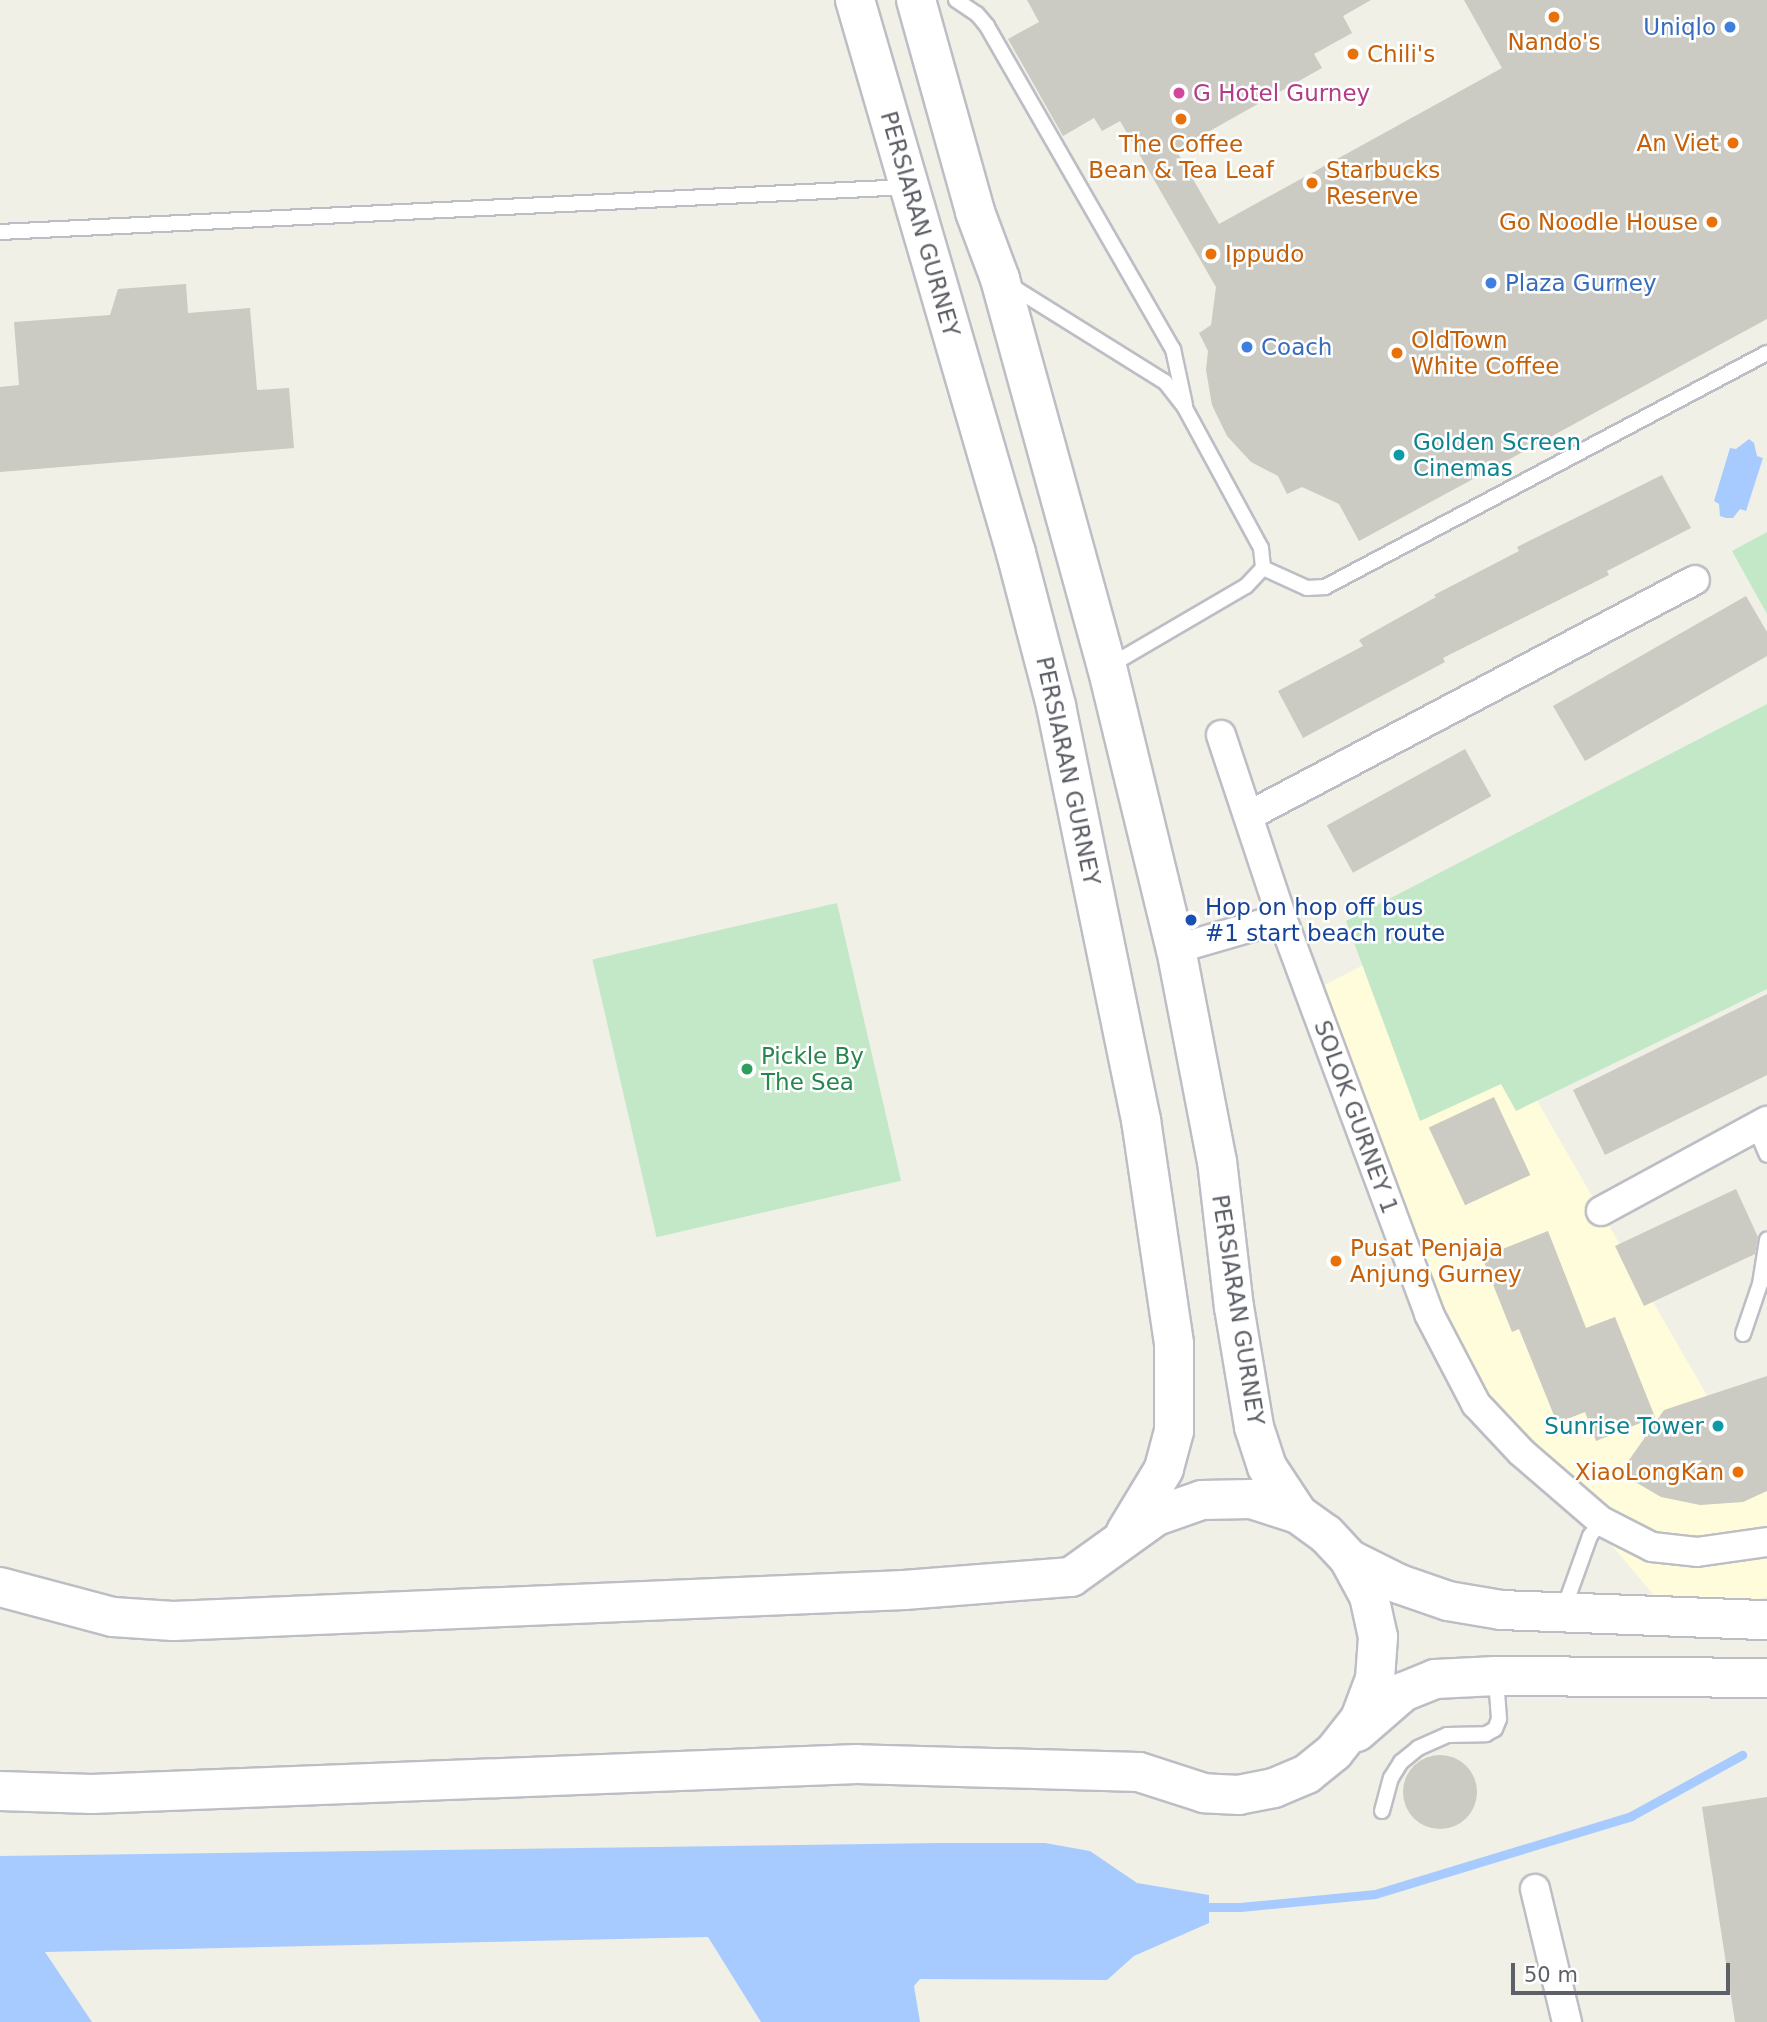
<!DOCTYPE html>
<html>
<head>
<meta charset="utf-8">
<style>
	body { margin:0 }
	#map { position:relative; width:1767px; height:2022px; overflow:hidden; background:#f0f0e6; font-family:"DejaVu Sans",sans-serif }
	div>[style] { position:absolute }
	.commercial>* { inset:0; background:#fffcdc }
	.green>* { inset:0; background:#c2e8c8; transform-origin:0 0 }
	.water>* { inset:0; background:#a7cbff }
	.stream>* { height:9px; margin:-4.5px; padding:0 4.5px; transform-origin:4.5px; border-radius:4.5px; background:#a7cbff }
	.building>* { inset:0; background:#cbcac3; transform-origin:0 0 }
	.round { border-radius:50% }
	.roads { filter:drop-shadow(2px 0 #bdbec5) drop-shadow(-2px 0 #bdbec5) drop-shadow(0 2px #bdbec5) drop-shadow(0 -2px #bdbec5) }
	.lane>* { height:14px; margin:-7px; padding:0 7px; transform-origin:7px; border-radius:7px; background:#fff }
	.street>* { height:28px; margin:-14px; padding:0 14px; transform-origin:14px; border-radius:14px; background:#fff }
	.secondary>* { height:38px; margin:-19px; padding:0 19px; transform-origin:19px; border-radius:19px; background:#fff }
	.dots>* { width:19px; height:19px; translate:-50% -50%; box-sizing:border-box; border:4px solid #fff; border-radius:50% }
	span { translate:-50% -50%; white-space:nowrap; text-align:center; line-height:1.15; -webkit-text-stroke:5px #fff; paint-order:stroke }
	.shop-label { font-size:23px; color:#366cbe }
	.right { translate:-100% -50%; text-align:right }
	.left { translate:0 -50%; text-align:left }
	.food-label { font-size:23px; color:#c56008 }
	.hotel-label { font-size:23px; color:#b23c85 }
	.street-label { font-size:23px; color:#5d6067 }
	.culture-label { font-size:23px; color:#0d838f }
	.transit-label { font-size:23px; color:#164399 }
	.leisure-label { font-size:23px; color:#27864d }
	.scale { position:absolute; left:1511px; top:1963px; width:219px; height:32px; box-sizing:border-box; border:4px solid #5d6067; border-top:0; padding-left:9px; font-size:21px; line-height:24px; white-space:nowrap; color:#5d6067; -webkit-text-stroke:5px #fff; paint-order:stroke }
</style>
</head>
<body>
<div id="map">
	<div class="commercial">
		<div style="clip-path:polygon(1437px 927px,1709px 1399px,1767px 1395px,1767px 1597px,1673px 1618px,1477px 1385px,1307px 994px)"></div>
	</div>
	<div class="green">
		<div style="clip-path:polygon(1767px 532px,1767px 614px,1732px 551px)"></div>
		<div style="clip-path:polygon(1767px 704px,1767px 989px,1516px 1111px,1501px 1084px,1420px 1121px,1346px 921px)"></div>
		<div style="left:837px;top:903px;width:285px;height:251px;rotate:77deg"></div>
	</div>
	<div class="water">
		<div style="clip-path:polygon(1749px 439px,1754px 443px,1757px 456px,1763px 458px,1746px 511px,1740px 509px,1733px 518px,1726px 518px,1720px 516px,1719px 504px,1714px 501px,1730px 448px,1736px 449px)"></div>
		<div style="clip-path:polygon(941px 1843px,1045px 1843px,1090px 1851px,1137px 1883px,1209px 1895px,1209px 1923px,1134px 1956px,1107px 1980px,920px 1979px,914px 1986px,920px 2022px,761px 2022px,708px 1937px,45px 1952px,92px 2022px,0 2022px,0 1856px)"></div>
	</div>
	<div class="stream">
		<div style="left:1198px;top:1907px;width:42px"></div>
		<div style="left:1240px;top:1907px;width:136px;rotate:-5.5deg"></div>
		<div style="left:1375px;top:1894px;width:268px;rotate:-16.9deg"></div>
		<div style="left:1631px;top:1816px;width:127px;rotate:-28.8deg"></div>
	</div>
	<div class="building">
		<div style="clip-path:polygon(1027px 0,1371px 0,1343px 16px,1352px 33px,1314px 54px,1322px 68px,1176px 150px,1219px 224px,1502px 68px,1464px 0,1767px 0,1767px 319px,1359px 541px,1339px 504px,1302px 487px,1287px 494px,1278px 476px,1251px 462px,1227px 436px,1212px 405px,1206px 370px,1208px 351px,1199px 333px,1211px 325px,1216px 287px,1120px 121px,1102px 131px,1094px 118px,1063px 136px,1008px 39px,1039px 22px)"></div>
		<div style="clip-path:polygon(186px 284px,188px 313px,250px 308px,257px 390px,289px 388px,294px 448px,0 472px,0 387px,19px 385px,14px 322px,110px 315px,118px 289px)"></div>
		<div style="clip-path:polygon(1662px 475px,1691px 528px,1607px 571px,1609px 575px,1443px 658px,1445px 662px,1303px 738px,1278px 691px,1363px 646px,1359px 640px,1436px 597px,1434px 595px,1519px 551px,1517px 547px)"></div>
		<div style="clip-path:polygon(1746px 596px,1767px 632px,1767px 656px,1585px 761px,1553px 706px)"></div>
		<div style="left:1465px;top:749px;width:54px;height:158px;rotate:61deg"></div>
		<div style="clip-path:polygon(1767px 994px,1767px 1075px,1605px 1155px,1573px 1090px)"></div>
		<div style="left:1494px;top:1097px;width:86px;height:72px;rotate:65deg"></div>
		<div style="clip-path:polygon(1736px 1189px,1758px 1237px,1755px 1254px,1644px 1306px,1615px 1246px)"></div>
		<div style="clip-path:polygon(1548px 1231px,1586px 1328px,1615px 1317px,1655px 1417px,1596px 1441px,1585px 1412px,1557px 1423px,1519px 1329px,1512px 1332px,1482px 1257px)"></div>
		<div style="clip-path:polygon(1767px 1376px,1767px 1491px,1743px 1502px,1700px 1505px,1661px 1497px,1620px 1473px,1664px 1410px)"></div>
		<div class="round" style="left:1403px;top:1755px;width:74px;height:74px"></div>
		<div style="clip-path:polygon(1767px 1797px,1767px 2022px,1735px 2022px,1702px 1807px)"></div>
	</div>
	<div class="roads">
		<div class="lane">
			<div style="left:956px;top:0;width:25px;rotate:34deg"></div>
			<div style="left:977px;top:14px;width:16px;rotate:50deg"></div>
			<div style="left:987px;top:26px;width:373px;rotate:60.1deg"></div>
			<div style="left:1173px;top:349px;width:57px;rotate:77.9deg"></div>
			<div style="left:0;top:232px;width:908px;rotate:-2.84deg"></div>
			<div style="left:1008px;top:284px;width:185px;rotate:32deg"></div>
			<div style="left:1165px;top:382px;width:33px;rotate:52deg"></div>
			<div style="left:1185px;top:408px;width:159px;rotate:61.5deg"></div>
			<div style="left:1261px;top:548px;width:20px;rotate:84deg"></div>
			<div style="left:1263px;top:568px;width:25px;rotate:133deg"></div>
			<div style="left:1246px;top:586px;width:159px;rotate:149.7deg"></div>
			<div style="left:1263px;top:568px;width:48px;rotate:24.4deg"></div>
			<div style="left:1307px;top:588px;width:18px;rotate:-3deg"></div>
			<div style="left:1325px;top:587px;width:500px;rotate:-27.9deg"></div>
			<div style="left:1755px;top:1127px;width:30px;rotate:67deg"></div>
			<div style="left:1743px;top:1334px;width:53px;rotate:-71.2deg"></div>
			<div style="left:1760px;top:1284px;width:45px;rotate:-81deg"></div>
			<div style="left:1563px;top:1611px;width:80px;rotate:-70.2deg"></div>
			<div style="left:1590px;top:1536px;width:19px;rotate:-54deg"></div>
			<div style="left:1382px;top:1811px;width:34px;rotate:-75deg"></div>
			<div style="left:1391px;top:1778px;width:19px;rotate:-58deg"></div>
			<div style="left:1401px;top:1762px;width:22px;rotate:-39deg"></div>
			<div style="left:1418px;top:1748px;width:32px;rotate:-24deg"></div>
			<div style="left:1447px;top:1735px;width:39px;rotate:-1deg"></div>
			<div style="left:1486px;top:1734px;width:10px;rotate:-29deg"></div>
			<div style="left:1495px;top:1729px;width:11px;rotate:-68deg"></div>
			<div style="left:1499px;top:1719px;width:41px;rotate:-94.2deg"></div>
		</div>
		<div class="street">
			<div style="left:1221px;top:735px;width:193px;rotate:71.6deg"></div>
			<div style="left:1282px;top:918px;width:422px;rotate:69.6deg"></div>
			<div style="left:1429px;top:1314px;width:102px;rotate:62.4deg"></div>
			<div style="left:1476px;top:1404px;width:66px;rotate:46.8deg"></div>
			<div style="left:1521px;top:1452px;width:106px;rotate:40.8deg"></div>
			<div style="left:1601px;top:1521px;width:57px;rotate:27deg"></div>
			<div style="left:1652px;top:1547px;width:45px;rotate:6.3deg"></div>
			<div style="left:1697px;top:1552px;width:71px;rotate:-8.1deg"></div>
			<div style="left:1250px;top:815px;width:503px;rotate:-27.84deg"></div>
			<div style="left:1176px;top:949px;width:110px;rotate:-16.3deg"></div>
			<div style="left:1601px;top:1211px;width:189px;rotate:-28.5deg"></div>
			<div style="left:1535px;top:1889px;width:137px;rotate:76.5deg"></div>
		</div>
		<div class="secondary">
			<div style="left:855px;top:0;width:576px;rotate:73.77deg"></div>
			<div style="left:1016px;top:553px;width:158px;rotate:75.3deg"></div>
			<div style="left:1056px;top:706px;width:423px;rotate:78.4deg"></div>
			<div style="left:1141px;top:1120px;width:226px;rotate:81.6deg"></div>
			<div style="left:1174px;top:1344px;width:87px;rotate:90deg"></div>
			<div style="left:1174px;top:1431px;width:39px;rotate:105deg"></div>
			<div style="left:1164px;top:1469px;width:74px;rotate:121.1deg"></div>
			<div style="left:916px;top:0;width:220px;rotate:74.4deg"></div>
			<div style="left:975px;top:212px;width:72px;rotate:69.5deg"></div>
			<div style="left:1000px;top:279px;width:402px;rotate:74.6deg"></div>
			<div style="left:1107px;top:667px;width:290px;rotate:76.3deg"></div>
			<div style="left:1176px;top:949px;width:216px;rotate:79.1deg"></div>
			<div style="left:1217px;top:1161px;width:147px;rotate:83.4deg"></div>
			<div style="left:1234px;top:1307px;width:122px;rotate:80.5deg"></div>
			<div style="left:1254px;top:1427px;width:42px;rotate:72deg"></div>
			<div style="left:1267px;top:1467px;width:56px;rotate:56.6deg"></div>
			<div style="left:1349px;top:1559px;width:56px;rotate:26.6deg"></div>
			<div style="left:1399px;top:1584px;width:52px;rotate:19.1deg"></div>
			<div style="left:1448px;top:1601px;width:54px;rotate:9.6deg"></div>
			<div style="left:1501px;top:1610px;width:266px;rotate:2.2deg"></div>
			<div style="left:0;top:1587px;width:117px;rotate:14.9deg"></div>
			<div style="left:113px;top:1617px;width:60px;rotate:3.8deg"></div>
			<div style="left:173px;top:1621px;width:732px;rotate:-2.43deg"></div>
			<div style="left:904px;top:1590px;width:168px;rotate:-4.5deg"></div>
			<div style="left:1071px;top:1577px;width:105px;rotate:-35.7deg"></div>
			<div style="left:1156px;top:1516px;width:49px;rotate:-19.2deg"></div>
			<div style="left:1202px;top:1500px;width:49px;rotate:-1.2deg"></div>
			<div style="left:1251px;top:1499px;width:49px;rotate:17.7deg"></div>
			<div style="left:1298px;top:1514px;width:34px;rotate:36deg"></div>
			<div style="left:1326px;top:1534px;width:34px;rotate:47deg"></div>
			<div style="left:1349px;top:1559px;width:42px;rotate:61.6deg"></div>
			<div style="left:1369px;top:1596px;width:42px;rotate:77.6deg"></div>
			<div style="left:1378px;top:1637px;width:42px;rotate:94.1deg"></div>
			<div style="left:1375px;top:1679px;width:43px;rotate:110.6deg"></div>
			<div style="left:1360px;top:1719px;width:42px;rotate:128.2deg"></div>
			<div style="left:1334px;top:1752px;width:35px;rotate:141deg"></div>
			<div style="left:1307px;top:1774px;width:36px;rotate:157deg"></div>
			<div style="left:1274px;top:1788px;width:36px;rotate:169deg"></div>
			<div style="left:1239px;top:1795px;width:35px;rotate:-177deg"></div>
			<div style="left:1204px;top:1793px;width:68px;rotate:-162.1deg"></div>
			<div style="left:1139px;top:1772px;width:282px;rotate:-178.4deg"></div>
			<div style="left:857px;top:1764px;width:766px;rotate:177.75deg"></div>
			<div style="left:92px;top:1794px;width:92px;rotate:-178.1deg"></div>
			<div style="left:1357px;top:1732px;width:61px;rotate:-41deg"></div>
			<div style="left:1403px;top:1692px;width:35px;rotate:-22deg"></div>
			<div style="left:1435px;top:1679px;width:61px;rotate:-2.8deg"></div>
			<div style="left:1496px;top:1676px;width:271px;rotate:0.4deg"></div>
		</div>
	</div>
	<div class="dots">
		<div style="left:1554px;top:17px;background:#e8710a"></div>
		<div style="left:1730px;top:27px;background:#3f7fe0"></div>
		<div style="left:1353px;top:54px;background:#e8710a"></div>
		<div style="left:1179px;top:93px;background:#d1479c"></div>
		<div style="left:1181px;top:119px;background:#e8710a"></div>
		<div style="left:1733px;top:143px;background:#e8710a"></div>
		<div style="left:1312px;top:183px;background:#e8710a"></div>
		<div style="left:1712px;top:222px;background:#e8710a"></div>
		<div style="left:1211px;top:254px;background:#e8710a"></div>
		<div style="left:1491px;top:283px;background:#3f7fe0"></div>
		<div style="left:1247px;top:347px;background:#3f7fe0"></div>
		<div style="left:1397px;top:353px;background:#e8710a"></div>
		<div style="left:1399px;top:455px;background:#0f9aa8"></div>
		<div style="left:1191px;top:920px;background:#1a4fb4"></div>
		<div style="left:747px;top:1069px;background:#2e9e5b"></div>
		<div style="left:1336px;top:1261px;background:#e8710a"></div>
		<div style="left:1718px;top:1426px;background:#0f9aa8"></div>
		<div style="left:1738px;top:1472px;background:#e8710a"></div>
	</div>
	<div class="shop-label">
		<span class="right" style="left:1716px;top:27px">Uniqlo</span>
		<span class="left" style="left:1505px;top:283px">Plaza Gurney</span>
		<span class="left" style="left:1261px;top:347px">Coach</span>
	</div>
	<div class="food-label">
		<span style="left:1554px;top:42px">Nando's</span>
		<span class="left" style="left:1367px;top:54px">Chili's</span>
		<span class="right" style="left:1719px;top:143px">An Viet</span>
		<span style="left:1181px;top:157px">The Coffee<br>Bean &amp; Tea Leaf</span>
		<span class="left" style="left:1326px;top:183px">Starbucks<br>Reserve</span>
		<span class="right" style="left:1698px;top:222px">Go Noodle House</span>
		<span class="left" style="left:1225px;top:254px">Ippudo</span>
		<span class="left" style="left:1411px;top:353px">OldTown<br>White Coffee</span>
		<span class="left" style="left:1350px;top:1261px">Pusat Penjaja<br>Anjung Gurney</span>
		<span class="right" style="left:1724px;top:1472px">XiaoLongKan</span>
	</div>
	<div class="hotel-label">
		<span class="left" style="left:1193px;top:93px">G Hotel Gurney</span>
	</div>
	<div class="street-label">
		<span style="left:920px;top:224px;rotate:74deg">PERSIARAN GURNEY</span>
		<span style="left:1068px;top:771px;rotate:78deg">PERSIARAN GURNEY</span>
		<span style="left:1356px;top:1117px;rotate:70deg">SOLOK GURNEY 1</span>
		<span style="left:1238px;top:1310px;rotate:81deg">PERSIARAN GURNEY</span>
	</div>
	<div class="culture-label">
		<span class="left" style="left:1413px;top:455px">Golden Screen<br>Cinemas</span>
		<span class="right" style="left:1704px;top:1426px">Sunrise Tower</span>
	</div>
	<div class="transit-label">
		<span class="left" style="left:1205px;top:920px">Hop on hop off bus<br>#1 start beach route</span>
	</div>
	<div class="leisure-label">
		<span class="left" style="left:761px;top:1069px">Pickle By<br>The Sea</span>
	</div>
	<div class="scale">50 m</div>
</div>
</body>
</html>
